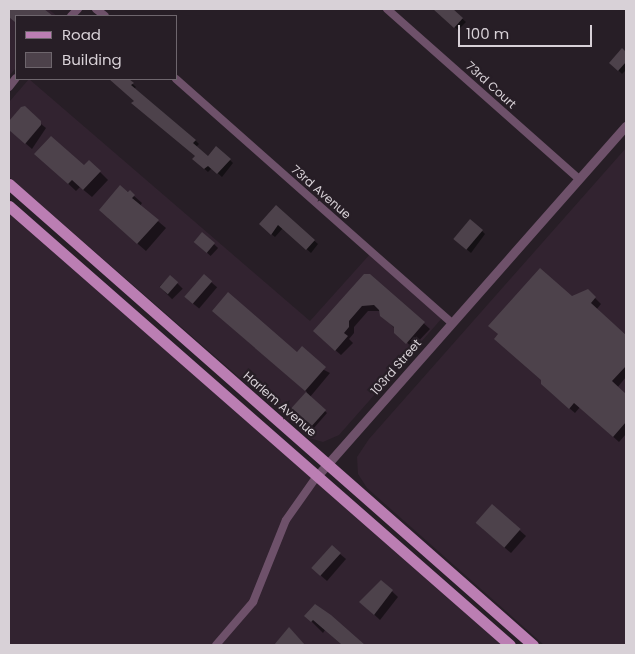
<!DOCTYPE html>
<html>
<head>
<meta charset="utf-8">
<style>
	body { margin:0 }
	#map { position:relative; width:635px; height:654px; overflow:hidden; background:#271e26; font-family:Poppins,sans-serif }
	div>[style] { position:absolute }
	.built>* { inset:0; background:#322330 }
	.shadow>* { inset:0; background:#0007; transform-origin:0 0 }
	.building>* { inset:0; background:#4d424b; transform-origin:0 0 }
	.minor>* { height:8px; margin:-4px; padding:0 4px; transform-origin:4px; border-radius:4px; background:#6e516a }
	.tertiary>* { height:9px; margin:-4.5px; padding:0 4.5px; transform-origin:4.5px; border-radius:4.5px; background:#6e516a }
	.primary>* { height:11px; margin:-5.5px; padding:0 5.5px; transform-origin:5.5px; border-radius:5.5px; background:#bb7eb3 }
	span { translate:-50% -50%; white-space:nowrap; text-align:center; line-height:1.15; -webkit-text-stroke:4.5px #271e26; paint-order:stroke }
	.street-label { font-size:12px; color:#d8d1d7 }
	.frame { position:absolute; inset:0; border:10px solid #d8d1d7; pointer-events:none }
	.legend { position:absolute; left:15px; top:15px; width:162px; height:65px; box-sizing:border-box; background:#271e26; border:1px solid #6e666d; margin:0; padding:6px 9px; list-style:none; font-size:15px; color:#d8d1d7 }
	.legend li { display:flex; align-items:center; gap:10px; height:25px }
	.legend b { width:25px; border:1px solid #6e666d }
	.scale { position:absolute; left:458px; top:25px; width:134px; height:22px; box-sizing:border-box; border:2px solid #d8d1d7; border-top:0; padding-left:6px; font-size:15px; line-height:18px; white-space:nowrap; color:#d8d1d7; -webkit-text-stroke:4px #271e26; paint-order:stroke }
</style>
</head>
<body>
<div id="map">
	<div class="built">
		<div style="clip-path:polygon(9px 9px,48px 9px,57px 16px,16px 16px,16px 68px,9px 76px)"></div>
		<div style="clip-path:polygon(29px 79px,310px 321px,371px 253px,443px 317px,339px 435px,323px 442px,309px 438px,9px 177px,9px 102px)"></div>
		<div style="clip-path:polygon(626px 148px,626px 645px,544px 645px,367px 488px,358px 474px,357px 457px,369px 439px)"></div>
		<div style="clip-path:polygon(9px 213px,503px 645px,9px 645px)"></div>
	</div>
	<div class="shadow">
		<div style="clip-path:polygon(9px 9px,42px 9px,51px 16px,16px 16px,16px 23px,9px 16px)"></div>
		<div style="clip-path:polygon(435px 9px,451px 9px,466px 22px,458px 30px)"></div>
		<div style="clip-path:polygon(622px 50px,626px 53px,626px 70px,622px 74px,611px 63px)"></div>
		<div style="clip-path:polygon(111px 79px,127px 79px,136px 87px,134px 89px,196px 141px,199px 144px,196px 147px,208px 157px,230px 160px,233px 163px,222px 177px,212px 168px,208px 172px,198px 163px,197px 156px)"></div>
		<div style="clip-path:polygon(21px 108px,46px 128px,32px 149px,9px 129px,9px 122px)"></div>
		<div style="clip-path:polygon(44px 161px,84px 167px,100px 172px,108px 180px,92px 197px,80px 187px,76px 191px)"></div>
		<div style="clip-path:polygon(121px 187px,134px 196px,142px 203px,140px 206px,166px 228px,146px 251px,108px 218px)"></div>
		<div style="clip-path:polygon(276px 207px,318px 244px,311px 253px,283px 228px,275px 237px,264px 228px)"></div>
		<div style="clip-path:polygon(482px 231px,485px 234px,471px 253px,458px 242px)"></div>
		<div style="left:202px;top:233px;width:22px;height:11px;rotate:43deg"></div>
		<div style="clip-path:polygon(370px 275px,430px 329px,412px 348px,379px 311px,368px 311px,354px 327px,354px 333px,349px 339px,353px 343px,341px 355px,320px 337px)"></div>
		<div style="left:170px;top:276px;width:18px;height:15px;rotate:45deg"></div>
		<div style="left:211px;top:282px;width:8px;height:28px;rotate:40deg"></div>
		<div style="clip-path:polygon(588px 291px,601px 304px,596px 310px,626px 335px,626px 377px,617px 388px,626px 396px,626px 434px,619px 442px,580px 407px,575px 413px,548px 390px,572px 297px)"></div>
		<div style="clip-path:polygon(219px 316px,330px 373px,310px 397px,327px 413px,313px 429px,292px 410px,307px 392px)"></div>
		<div style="clip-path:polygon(492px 506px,526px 536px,511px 553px,483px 529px)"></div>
		<div style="clip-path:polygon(340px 554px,346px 559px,327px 581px,319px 574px)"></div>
		<div style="clip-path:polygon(381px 581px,398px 597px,380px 620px,366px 607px)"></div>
		<div style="clip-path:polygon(315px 606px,362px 645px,342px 645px,325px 630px,323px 633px,306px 616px)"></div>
	</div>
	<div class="building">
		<div style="clip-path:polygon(9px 9px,44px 9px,53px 16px,16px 16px,16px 23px,9px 17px)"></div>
		<div style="clip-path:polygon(433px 9px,453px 9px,463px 18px,454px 28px)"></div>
		<div style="clip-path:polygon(622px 48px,626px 52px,626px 62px,618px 71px,609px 63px)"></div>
		<div style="clip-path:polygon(109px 79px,129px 79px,134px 83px,131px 85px,196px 140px,193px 143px,208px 156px,216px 146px,231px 159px,217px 174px,208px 166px,204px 169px,192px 159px,195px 156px,131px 103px,134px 101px)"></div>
		<div style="clip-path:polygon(25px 106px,41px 121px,41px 125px,25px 144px,9px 130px,9px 121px,21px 107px)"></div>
		<div style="clip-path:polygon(51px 136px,84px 165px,89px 160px,101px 171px,83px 190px,72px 180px,68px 184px,34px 154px)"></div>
		<div style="clip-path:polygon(120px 185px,128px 192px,130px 190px,135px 195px,132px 198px,159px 220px,137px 244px,99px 210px)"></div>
		<div style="clip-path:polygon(276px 205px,315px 240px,306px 250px,278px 225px,271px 235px,259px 224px)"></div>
		<div style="left:470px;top:219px;width:17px;height:26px;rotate:40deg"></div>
		<div style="left:202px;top:232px;width:17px;height:13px;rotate:40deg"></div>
		<div style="clip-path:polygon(540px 268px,572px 296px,588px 289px,596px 297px,591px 303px,626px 335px,626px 366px,612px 381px,626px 394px,626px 422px,613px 437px,574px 403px,569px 409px,541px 384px,541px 380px,494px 339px,498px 334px,488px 326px)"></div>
		<div style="left:204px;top:274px;width:11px;height:30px;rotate:41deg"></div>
		<div style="clip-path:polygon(364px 274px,370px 274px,425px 322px,406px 344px,394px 333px,394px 327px,380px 316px,379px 310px,374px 305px,362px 306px,349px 321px,349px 327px,344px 333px,348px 336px,335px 351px,313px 331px)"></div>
		<div style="left:170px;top:275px;width:11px;height:16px;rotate:41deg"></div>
		<div style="clip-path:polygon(228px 292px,297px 352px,302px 346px,326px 367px,305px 391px,212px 311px)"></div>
		<div style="left:306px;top:392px;width:27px;height:24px;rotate:42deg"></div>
		<div style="left:492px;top:504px;width:38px;height:25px;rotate:41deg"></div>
		<div style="left:332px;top:545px;width:12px;height:31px;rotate:42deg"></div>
		<div style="clip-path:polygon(381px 580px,393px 590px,374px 615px,359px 602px)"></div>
		<div style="clip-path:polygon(315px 604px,331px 615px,365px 645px,342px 645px,313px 620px,311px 622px,304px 616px)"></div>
		<div style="clip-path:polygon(289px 627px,305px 645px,274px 645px)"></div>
	</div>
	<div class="minor">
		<div style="left:96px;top:9px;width:11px;rotate:38deg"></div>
		<div style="left:387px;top:9px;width:256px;rotate:41.5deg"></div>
		<div style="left:71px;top:16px;width:10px;rotate:-45deg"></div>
		<div style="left:176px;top:79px;width:368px;rotate:41.5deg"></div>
		<div style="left:9px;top:87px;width:11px;rotate:-52deg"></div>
		<div style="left:216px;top:645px;width:57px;rotate:-49.3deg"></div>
		<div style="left:253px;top:602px;width:88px;rotate:-68.1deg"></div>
		<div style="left:286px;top:520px;width:54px;rotate:-54.8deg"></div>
	</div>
	<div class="tertiary">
		<div style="left:317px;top:476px;width:467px;rotate:-48.6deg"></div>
	</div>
	<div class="primary">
		<div style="left:9px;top:184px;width:698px;rotate:41.34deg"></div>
		<div style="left:9px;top:206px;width:666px;rotate:41.23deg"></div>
	</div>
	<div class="street-label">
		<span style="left:491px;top:85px;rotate:42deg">73rd Court</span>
		<span style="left:321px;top:192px;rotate:41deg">73rd Avenue</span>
		<span style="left:396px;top:367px;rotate:-49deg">103rd Street</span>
		<span style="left:280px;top:404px;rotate:41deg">Harlem Avenue</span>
	</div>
	<div class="frame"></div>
	<ul class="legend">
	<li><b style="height:6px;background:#bb7eb3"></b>Road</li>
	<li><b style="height:14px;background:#4d424b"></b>Building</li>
	</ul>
	<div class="scale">100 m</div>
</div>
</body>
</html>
